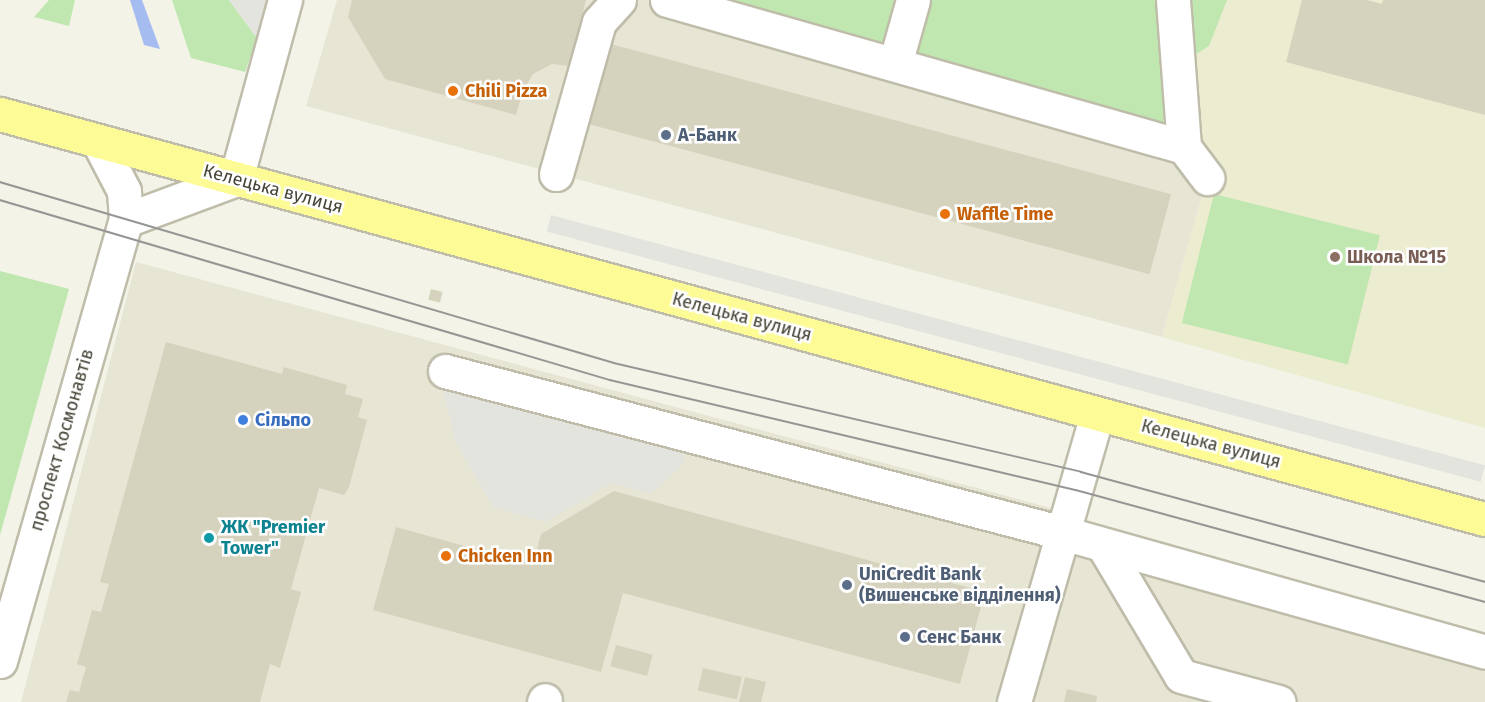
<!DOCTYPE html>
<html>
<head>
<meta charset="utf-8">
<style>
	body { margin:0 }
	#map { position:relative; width:1485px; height:702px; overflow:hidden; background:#f3f3e7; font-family:"Fira Sans",sans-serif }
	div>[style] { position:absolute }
	.residential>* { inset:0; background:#e7e6d5 }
	.education>* { inset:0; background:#ececd1 }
	.green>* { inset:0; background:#c0e7b0; transform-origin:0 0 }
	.parking>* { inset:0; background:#e4e4df; transform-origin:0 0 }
	.water>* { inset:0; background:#a4bcf0 }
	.building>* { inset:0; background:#d5d2bd; transform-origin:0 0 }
	.roads { filter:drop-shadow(2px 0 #bfbdaa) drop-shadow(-2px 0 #bfbdaa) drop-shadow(0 2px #bfbdaa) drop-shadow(0 -2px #bfbdaa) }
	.minor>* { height:33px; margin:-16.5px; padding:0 16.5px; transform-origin:16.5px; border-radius:16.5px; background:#fff }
	.major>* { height:33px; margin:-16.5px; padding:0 16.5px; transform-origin:16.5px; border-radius:16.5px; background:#fdfb96 }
	.tram>* { height:1.5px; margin:-0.75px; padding:0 0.75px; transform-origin:0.75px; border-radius:0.75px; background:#969696 }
	.dots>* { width:16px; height:16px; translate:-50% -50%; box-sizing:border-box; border:3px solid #fff; border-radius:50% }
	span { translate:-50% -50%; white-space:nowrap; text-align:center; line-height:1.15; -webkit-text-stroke:5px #fff; paint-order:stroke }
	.food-label { font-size:18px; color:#c56008; font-weight:700 }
	.left { translate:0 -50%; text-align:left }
	.service-label { font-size:18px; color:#4e5e75; font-weight:700 }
	.street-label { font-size:18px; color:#464436 }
	.education-label { font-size:18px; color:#785e54; font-weight:700 }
	.shop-label { font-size:18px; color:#366cbe; font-weight:700 }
	.culture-label { font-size:18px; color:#0d838f; font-weight:700 }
</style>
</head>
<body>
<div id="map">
	<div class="residential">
		<div style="clip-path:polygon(337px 0,1173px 0,1207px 178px,1162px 337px,306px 106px)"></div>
		<div style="clip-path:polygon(136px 262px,1070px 513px,1063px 533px,1485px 651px,1485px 702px,21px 702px)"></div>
	</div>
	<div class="education">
		<div style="clip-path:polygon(1173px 0,1485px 0,1485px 428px,1162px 337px,1207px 178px)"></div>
	</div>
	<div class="green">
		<div style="clip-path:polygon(49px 0,75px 0,69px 26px,34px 17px)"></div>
		<div style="clip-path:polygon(172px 0,229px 0,257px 38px,245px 72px,191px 58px)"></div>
		<div style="clip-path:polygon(667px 0,1173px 0,1184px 147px)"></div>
		<div style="clip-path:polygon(1182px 0,1227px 0,1209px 46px,1185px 61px)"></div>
		<div style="left:1214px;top:194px;width:171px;height:133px;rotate:14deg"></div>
		<div style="clip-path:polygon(0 271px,69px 289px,0 535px)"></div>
	</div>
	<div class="parking">
		<div style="clip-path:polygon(229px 0,267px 0,257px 38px)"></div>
		<div style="left:551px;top:215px;width:967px;height:17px;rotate:15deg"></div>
		<div style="clip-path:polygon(442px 383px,683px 446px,684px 463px,651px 494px,612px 483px,546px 522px,493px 507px,455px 441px)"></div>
	</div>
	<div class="water">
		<div style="clip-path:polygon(130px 0,142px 0,160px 49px,144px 45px)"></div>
	</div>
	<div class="building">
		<div style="clip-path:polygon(352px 0,586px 0,570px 66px,552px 64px,533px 74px,523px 91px,516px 115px,385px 79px,348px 17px)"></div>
		<div style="clip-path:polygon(1302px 0,1367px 0,1382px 4px,1383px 0,1485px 0,1485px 115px,1286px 62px)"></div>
		<div style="left:607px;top:43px;width:584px;height:83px;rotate:15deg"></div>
		<div style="left:431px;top:289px;width:12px;height:11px;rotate:14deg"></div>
		<div style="clip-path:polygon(166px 342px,282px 374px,284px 367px,347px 385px,345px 394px,363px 399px,358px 417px,367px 420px,349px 487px,344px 495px,319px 488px,291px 589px,301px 592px,280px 668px,270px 664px,260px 702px,66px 702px,70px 690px,79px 692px,86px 667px,77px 664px,92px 610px,101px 612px,109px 584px,100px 582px)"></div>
		<div style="clip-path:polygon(614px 491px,985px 592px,960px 684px,623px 593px,601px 672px,373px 610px,396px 527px,533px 565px,541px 534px)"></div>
		<div style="left:616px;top:645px;width:38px;height:22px;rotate:15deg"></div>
		<div style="left:703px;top:668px;width:40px;height:23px;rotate:13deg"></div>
		<div style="clip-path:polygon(745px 677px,766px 682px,761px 702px,739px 702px)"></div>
		<div style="clip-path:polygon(1067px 689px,1097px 696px,1096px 702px,1064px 702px)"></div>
	</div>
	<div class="roads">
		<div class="minor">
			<div style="left:667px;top:0;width:537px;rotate:15.87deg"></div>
			<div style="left:1173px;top:0;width:147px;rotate:85.7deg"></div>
			<div style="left:1184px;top:147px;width:39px;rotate:53deg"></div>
			<div style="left:895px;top:64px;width:66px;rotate:-74.3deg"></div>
			<div style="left:556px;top:174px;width:158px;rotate:-74.2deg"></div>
			<div style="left:599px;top:22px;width:30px;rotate:-48deg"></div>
			<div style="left:126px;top:220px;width:117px;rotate:-20.4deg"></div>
			<div style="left:236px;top:179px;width:186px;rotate:-74.7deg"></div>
			<div style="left:445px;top:371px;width:639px;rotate:14.69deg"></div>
			<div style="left:1063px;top:533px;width:438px;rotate:15.7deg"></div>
			<div style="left:1103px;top:545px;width:152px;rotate:59.2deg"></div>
			<div style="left:1181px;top:676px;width:101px;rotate:14.9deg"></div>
			<div style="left:0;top:661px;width:459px;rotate:-74.1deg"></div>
			<div style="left:126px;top:220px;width:29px;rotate:-94deg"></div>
			<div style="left:124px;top:191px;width:56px;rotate:-117.5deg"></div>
			<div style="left:544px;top:702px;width:2px;rotate:-63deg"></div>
			<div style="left:1014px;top:702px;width:300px;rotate:-73.9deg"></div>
		</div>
		<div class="major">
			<div style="left:0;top:114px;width:1539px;rotate:15.26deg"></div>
		</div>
	</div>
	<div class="tram">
		<div style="left:0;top:182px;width:640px;rotate:16.42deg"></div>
		<div style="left:614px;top:363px;width:480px;rotate:13.1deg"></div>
		<div style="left:1081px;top:472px;width:419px;rotate:15.2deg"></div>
		<div style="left:0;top:200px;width:636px;rotate:16.44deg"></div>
		<div style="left:610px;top:380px;width:479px;rotate:13.3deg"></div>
		<div style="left:1076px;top:490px;width:424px;rotate:15.3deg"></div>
	</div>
	<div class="dots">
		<div style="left:453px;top:91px;background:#e8710a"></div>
		<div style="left:666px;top:135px;background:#5c6f8a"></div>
		<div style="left:945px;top:214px;background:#e8710a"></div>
		<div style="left:1335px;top:257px;background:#8d6e63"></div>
		<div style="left:243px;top:420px;background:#3f7fe0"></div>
		<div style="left:209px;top:538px;background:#0f9aa8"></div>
		<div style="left:446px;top:556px;background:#e8710a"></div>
		<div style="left:847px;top:585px;background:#5c6f8a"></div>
		<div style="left:905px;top:637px;background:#5c6f8a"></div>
	</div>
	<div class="food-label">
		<span class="left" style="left:465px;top:91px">Chili Pizza</span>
		<span class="left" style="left:957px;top:214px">Waffle Time</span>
		<span class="left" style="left:458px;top:556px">Chicken Inn</span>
	</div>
	<div class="service-label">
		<span class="left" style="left:678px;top:135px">А-Банк</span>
		<span class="left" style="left:859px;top:585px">UniCredit Bank<br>(Вишенське відділення)</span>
		<span class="left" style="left:917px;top:637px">Сенс Банк</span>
	</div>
	<div class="street-label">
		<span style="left:273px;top:189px;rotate:15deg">Келецька вулиця</span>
		<span style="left:742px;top:317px;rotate:15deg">Келецька вулиця</span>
		<span style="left:62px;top:440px;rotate:-74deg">проспект Космонавтів</span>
		<span style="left:1211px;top:444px;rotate:15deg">Келецька вулиця</span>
	</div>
	<div class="education-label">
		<span class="left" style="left:1347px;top:257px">Школа №15</span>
	</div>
	<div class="shop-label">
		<span class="left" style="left:255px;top:420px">Сільпо</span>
	</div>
	<div class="culture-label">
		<span class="left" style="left:221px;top:538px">ЖК "Premier<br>Tower"</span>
	</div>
</div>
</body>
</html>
